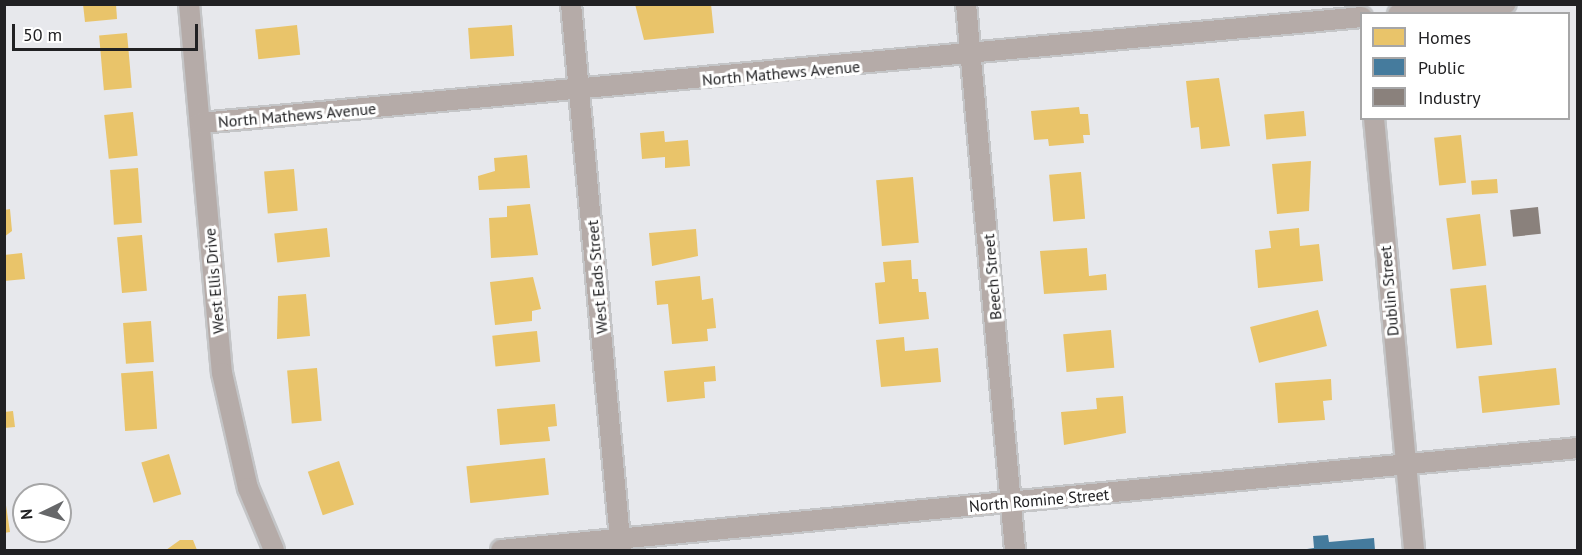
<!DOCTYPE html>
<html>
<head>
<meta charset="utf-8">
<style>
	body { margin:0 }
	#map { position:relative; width:1582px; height:555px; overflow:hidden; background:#e7e8ec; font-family:"PT Sans",sans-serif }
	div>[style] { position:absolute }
	.homes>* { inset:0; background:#e9c46a; transform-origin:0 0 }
	.public>* { inset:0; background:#457b9d }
	.industry>* { inset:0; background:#8a817c; transform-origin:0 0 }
	.roads { filter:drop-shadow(2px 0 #c4c5c7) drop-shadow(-2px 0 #c4c5c7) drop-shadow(0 2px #c4c5c7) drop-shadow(0 -2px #c4c5c7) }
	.minor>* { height:20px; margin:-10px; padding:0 10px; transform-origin:10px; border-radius:10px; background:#b5aba8 }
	span { translate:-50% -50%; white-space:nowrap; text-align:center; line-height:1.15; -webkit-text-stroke:6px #fff; paint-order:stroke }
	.street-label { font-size:16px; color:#212123 }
	.frame { position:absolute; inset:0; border:6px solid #212123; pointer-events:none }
	.legend { position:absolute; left:1360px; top:12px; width:210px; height:108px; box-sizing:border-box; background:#fff; border:2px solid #a6a6a7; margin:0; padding:8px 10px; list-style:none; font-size:18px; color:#212123 }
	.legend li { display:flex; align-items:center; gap:12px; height:30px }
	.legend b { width:30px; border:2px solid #a6a6a7 }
	.north { position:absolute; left:12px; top:483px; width:60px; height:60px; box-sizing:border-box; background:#fff; border:2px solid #a6a6a7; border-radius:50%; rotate:265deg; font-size:16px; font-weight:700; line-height:24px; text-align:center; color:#212123 }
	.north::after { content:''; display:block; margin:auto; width:21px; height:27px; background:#666769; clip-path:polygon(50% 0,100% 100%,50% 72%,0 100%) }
	.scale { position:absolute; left:12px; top:24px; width:186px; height:27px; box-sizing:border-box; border:3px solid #212123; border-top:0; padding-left:8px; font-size:18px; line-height:21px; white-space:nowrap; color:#212123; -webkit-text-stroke:4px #fff; paint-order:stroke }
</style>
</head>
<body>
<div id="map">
	<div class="homes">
		<div style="clip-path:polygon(83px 4px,116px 4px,117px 19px,85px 22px)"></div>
		<div style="clip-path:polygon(635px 4px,711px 4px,714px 33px,644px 40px)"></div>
		<div style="left:297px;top:25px;width:30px;height:42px;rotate:84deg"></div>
		<div style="left:512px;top:25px;width:31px;height:44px;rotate:86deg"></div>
		<div style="left:127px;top:33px;width:55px;height:28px;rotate:85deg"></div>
		<div style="clip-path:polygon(1219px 78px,1230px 146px,1201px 149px,1199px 127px,1191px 128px,1186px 81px)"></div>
		<div style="clip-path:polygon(1079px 107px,1080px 114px,1088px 114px,1090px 135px,1083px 135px,1084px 143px,1049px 146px,1048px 139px,1034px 140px,1031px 111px)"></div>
		<div style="left:1304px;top:111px;width:25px;height:40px;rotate:85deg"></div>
		<div style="left:133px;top:112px;width:44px;height:29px;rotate:84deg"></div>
		<div style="clip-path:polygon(664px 131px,665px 142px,688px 140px,690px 166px,665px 168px,665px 157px,642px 159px,640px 133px)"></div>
		<div style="left:1461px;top:135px;width:48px;height:27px;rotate:84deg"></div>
		<div style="clip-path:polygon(527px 155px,530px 188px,479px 190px,478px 176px,495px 171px,494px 158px)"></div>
		<div style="clip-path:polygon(1311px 161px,1309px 211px,1277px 214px,1272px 164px)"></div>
		<div style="left:138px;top:168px;width:55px;height:28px;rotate:86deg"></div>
		<div style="left:294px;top:169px;width:42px;height:30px;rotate:85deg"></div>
		<div style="left:1081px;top:172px;width:47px;height:32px;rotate:85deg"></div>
		<div style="left:913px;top:177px;width:66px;height:37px;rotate:85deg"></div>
		<div style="left:1497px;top:179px;width:14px;height:26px;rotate:86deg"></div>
		<div style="clip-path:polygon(530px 204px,538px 255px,491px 258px,489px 218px,507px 217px,507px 206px)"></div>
		<div style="clip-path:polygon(10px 209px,12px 231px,4px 237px,4px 210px)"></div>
		<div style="left:1480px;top:214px;width:52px;height:34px;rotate:83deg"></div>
		<div style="left:327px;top:228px;width:29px;height:53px;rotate:84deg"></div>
		<div style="clip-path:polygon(1299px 228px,1300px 246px,1319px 244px,1323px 281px,1258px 288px,1255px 250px,1271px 248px,1269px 231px)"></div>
		<div style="clip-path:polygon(696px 229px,698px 256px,652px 266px,649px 233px)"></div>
		<div style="left:142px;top:235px;width:56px;height:25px;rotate:85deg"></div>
		<div style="clip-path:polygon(1087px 248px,1089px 276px,1106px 274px,1107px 290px,1044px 294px,1040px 251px)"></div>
		<div style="clip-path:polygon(22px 253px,25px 279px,4px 281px,4px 255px)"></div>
		<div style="clip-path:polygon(911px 260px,912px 279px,918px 279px,919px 292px,926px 292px,929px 319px,879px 324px,875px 283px,885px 282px,883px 262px)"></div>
		<div style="clip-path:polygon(700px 276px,702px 300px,713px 298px,716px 328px,707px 329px,708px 341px,672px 344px,668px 304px,657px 305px,655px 281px)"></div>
		<div style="clip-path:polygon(533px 277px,541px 309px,532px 311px,532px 321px,495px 325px,490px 282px)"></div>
		<div style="left:1486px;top:285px;width:60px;height:36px;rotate:84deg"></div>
		<div style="clip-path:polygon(306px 294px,310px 336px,277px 339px,278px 296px)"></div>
		<div style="left:1318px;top:310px;width:37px;height:70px;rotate:76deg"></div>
		<div style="left:151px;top:321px;width:41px;height:28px;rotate:86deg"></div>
		<div style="left:1111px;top:330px;width:38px;height:48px;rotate:85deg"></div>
		<div style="left:537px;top:331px;width:31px;height:45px;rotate:84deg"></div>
		<div style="clip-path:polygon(904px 337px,905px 351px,938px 348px,941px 382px,881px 387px,876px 340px)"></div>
		<div style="clip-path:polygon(715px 366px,716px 381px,704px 382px,705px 398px,667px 402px,664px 371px)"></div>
		<div style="left:317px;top:368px;width:53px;height:30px;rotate:85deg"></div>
		<div style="left:1556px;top:368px;width:37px;height:78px;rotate:84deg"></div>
		<div style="left:153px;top:371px;width:58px;height:32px;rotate:86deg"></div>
		<div style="clip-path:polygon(1331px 379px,1332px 400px,1323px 401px,1325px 420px,1278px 423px,1275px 383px)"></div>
		<div style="clip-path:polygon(1123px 396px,1126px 433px,1064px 445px,1061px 412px,1097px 409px,1096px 398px)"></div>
		<div style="clip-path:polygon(555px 404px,557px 426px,548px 427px,550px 441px,500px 445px,497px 409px)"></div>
		<div style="clip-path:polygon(13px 411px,15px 427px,4px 428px,4px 412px)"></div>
		<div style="left:169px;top:454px;width:42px;height:29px;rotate:73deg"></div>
		<div style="left:545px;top:458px;width:37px;height:79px;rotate:84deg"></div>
		<div style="left:339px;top:461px;width:46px;height:33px;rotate:71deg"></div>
		<div style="clip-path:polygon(4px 492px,10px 532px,4px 533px)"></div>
		<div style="clip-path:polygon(180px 540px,193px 540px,197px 550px,166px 550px)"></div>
	</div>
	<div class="public">
		<div style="clip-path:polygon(1328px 535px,1329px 542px,1374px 538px,1375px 550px,1300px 550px,1314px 548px,1313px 536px)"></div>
	</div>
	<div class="industry">
		<div style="left:1538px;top:207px;width:27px;height:28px;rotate:84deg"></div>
	</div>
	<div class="roads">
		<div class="minor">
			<div style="left:189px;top:4px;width:370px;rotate:84.9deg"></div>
			<div style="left:222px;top:373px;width:118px;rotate:77.3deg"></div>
			<div style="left:248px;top:488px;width:67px;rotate:67.2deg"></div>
			<div style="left:571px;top:4px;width:548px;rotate:84.77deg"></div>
			<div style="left:966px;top:4px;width:548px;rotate:84.87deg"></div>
			<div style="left:1398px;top:14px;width:108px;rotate:-5.3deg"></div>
			<div style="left:1374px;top:118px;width:434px;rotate:84.7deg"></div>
			<div style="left:200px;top:123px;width:1167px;rotate:-5.21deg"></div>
			<div style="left:501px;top:550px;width:1082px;rotate:-5.41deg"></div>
		</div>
	</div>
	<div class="street-label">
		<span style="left:781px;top:73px;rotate:-5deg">North Mathews Avenue</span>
		<span style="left:297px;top:115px;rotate:-5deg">North Mathews Avenue</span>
		<span style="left:597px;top:277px;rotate:-95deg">West Eads Street</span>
		<span style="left:992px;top:277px;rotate:-95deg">Beech Street</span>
		<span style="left:214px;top:281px;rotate:-95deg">West Ellis Drive</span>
		<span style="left:1389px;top:291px;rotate:-95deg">Dublin Street</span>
		<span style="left:1039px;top:500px;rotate:-5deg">North Romine Street</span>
	</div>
	<div class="frame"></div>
	<ul class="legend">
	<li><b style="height:16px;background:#e9c46a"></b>Homes</li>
	<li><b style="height:16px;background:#457b9d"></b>Public</li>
	<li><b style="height:16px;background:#8a817c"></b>Industry</li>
	</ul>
	<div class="north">N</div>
	<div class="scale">50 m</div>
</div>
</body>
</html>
